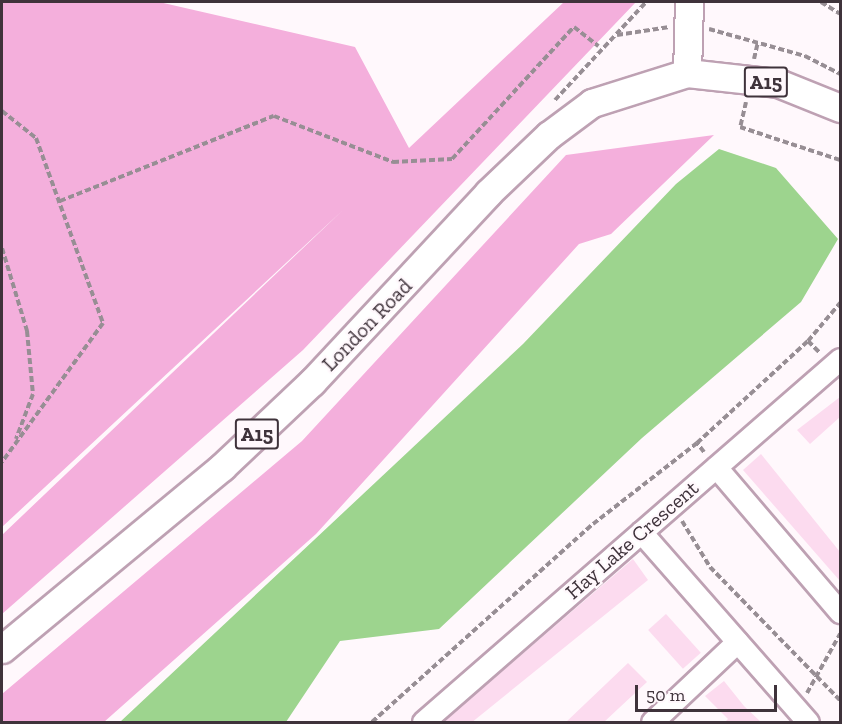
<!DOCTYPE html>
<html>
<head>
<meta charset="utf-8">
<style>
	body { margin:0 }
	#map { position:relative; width:842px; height:724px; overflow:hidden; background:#fff8fc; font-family:"Zilla Slab",serif }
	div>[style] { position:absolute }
	.green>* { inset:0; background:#f4afdc }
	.water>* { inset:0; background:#9dd48e }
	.building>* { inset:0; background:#fcdbef; transform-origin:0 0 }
	.path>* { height:4px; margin-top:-2px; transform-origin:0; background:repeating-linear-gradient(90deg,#978e94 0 6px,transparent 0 9px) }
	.roads { filter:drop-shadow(2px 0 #bea1b3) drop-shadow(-2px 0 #bea1b3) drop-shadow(0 2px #bea1b3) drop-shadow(0 -2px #bea1b3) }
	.minor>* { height:21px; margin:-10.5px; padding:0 10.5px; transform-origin:10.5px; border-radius:10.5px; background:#fff }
	.major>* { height:27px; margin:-13.5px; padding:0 13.5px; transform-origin:13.5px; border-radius:13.5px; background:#fff }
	span { translate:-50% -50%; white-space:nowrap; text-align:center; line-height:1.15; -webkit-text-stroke:4.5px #fff8fc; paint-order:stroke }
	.shield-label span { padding:2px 4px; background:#fff8fc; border:2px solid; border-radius:4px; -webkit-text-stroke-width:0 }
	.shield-label { font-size:20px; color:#3f333b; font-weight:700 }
	.street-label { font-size:21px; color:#3f333b }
	.frame { position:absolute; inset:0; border:3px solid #3f333b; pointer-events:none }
	.scale { position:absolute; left:635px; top:685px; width:142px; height:27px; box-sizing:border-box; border:3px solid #3f333b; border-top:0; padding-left:8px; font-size:18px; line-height:21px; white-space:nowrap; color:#3f333b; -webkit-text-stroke:4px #fff8fc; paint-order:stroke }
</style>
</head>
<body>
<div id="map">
	<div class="green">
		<div style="clip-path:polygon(2px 2px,159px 2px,355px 47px,409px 148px,564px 2px,636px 2px,303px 350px,2px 614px,2px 535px,343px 210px,2px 527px)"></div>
		<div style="clip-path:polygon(714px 135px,611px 234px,579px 244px,316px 534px,104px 722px,2px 722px,2px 694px,302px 441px,566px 155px)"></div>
	</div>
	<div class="water">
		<div style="clip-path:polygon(719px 149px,776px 168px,838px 239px,801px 302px,642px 438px,439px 629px,340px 641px,286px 722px,120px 722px,523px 344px,676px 184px)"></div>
	</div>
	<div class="building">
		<div style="clip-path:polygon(840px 397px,840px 417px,810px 444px,797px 430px)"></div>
		<div style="clip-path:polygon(761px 454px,840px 552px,840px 581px,743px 470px)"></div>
		<div style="clip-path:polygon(633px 559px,648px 580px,471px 723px,442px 723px)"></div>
		<div style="left:666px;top:614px;width:52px;height:24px;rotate:48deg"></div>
		<div style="clip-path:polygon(628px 663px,647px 682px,619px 708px,603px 723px,565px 723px)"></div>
		<div style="clip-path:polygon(724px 681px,744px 706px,762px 723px,724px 723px,728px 719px,705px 696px)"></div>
	</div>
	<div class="path">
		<div style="left:821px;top:2px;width:22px;rotate:32deg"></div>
		<div style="left:709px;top:29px;width:100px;rotate:15.7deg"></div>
		<div style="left:805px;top:56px;width:39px;rotate:27deg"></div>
		<div style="left:617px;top:35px;width:53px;rotate:-8.7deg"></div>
		<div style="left:754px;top:59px;width:17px;rotate:-77deg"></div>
		<div style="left:555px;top:100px;width:134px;rotate:-47.1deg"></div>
		<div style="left:746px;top:102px;width:26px;rotate:103deg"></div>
		<div style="left:740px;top:127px;width:105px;rotate:18.3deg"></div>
		<div style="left:2px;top:111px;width:43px;rotate:38.5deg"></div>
		<div style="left:36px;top:138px;width:197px;rotate:70.1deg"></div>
		<div style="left:103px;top:323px;width:172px;rotate:126deg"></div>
		<div style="left:60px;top:201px;width:230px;rotate:-21.7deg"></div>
		<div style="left:274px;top:116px;width:128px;rotate:21.1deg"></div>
		<div style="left:393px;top:162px;width:59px;rotate:-2.9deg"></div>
		<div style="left:452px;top:159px;width:180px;rotate:-47.3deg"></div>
		<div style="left:574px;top:27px;width:31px;rotate:38deg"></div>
		<div style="left:2px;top:248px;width:87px;rotate:73.2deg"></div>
		<div style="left:27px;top:331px;width:63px;rotate:84.6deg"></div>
		<div style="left:33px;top:394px;width:48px;rotate:110.7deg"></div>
		<div style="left:808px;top:341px;width:17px;rotate:45deg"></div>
		<div style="left:704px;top:452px;width:11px;rotate:-128deg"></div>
		<div style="left:697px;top:443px;width:151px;rotate:-42.6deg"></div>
		<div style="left:808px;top:341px;width:50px;rotate:-49.9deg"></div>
		<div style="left:682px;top:521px;width:54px;rotate:58.7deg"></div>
		<div style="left:710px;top:567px;width:186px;rotate:45.7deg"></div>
		<div style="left:807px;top:693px;width:68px;rotate:-60.8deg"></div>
		<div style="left:372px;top:722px;width:297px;rotate:-41.9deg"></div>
		<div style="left:593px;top:524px;width:132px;rotate:-37.9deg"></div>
	</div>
	<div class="roads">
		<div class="minor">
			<div style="left:716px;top:467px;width:191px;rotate:49.5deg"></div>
			<div style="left:641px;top:532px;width:253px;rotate:48.7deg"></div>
			<div style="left:423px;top:722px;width:553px;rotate:-41.04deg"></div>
			<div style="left:652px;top:722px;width:117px;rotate:-43.3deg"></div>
		</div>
		<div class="major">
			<div style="left:687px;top:73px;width:71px;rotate:-88.4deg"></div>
			<div style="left:2px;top:649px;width:286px;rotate:-39.6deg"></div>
			<div style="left:222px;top:467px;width:124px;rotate:-43.4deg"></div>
			<div style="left:312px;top:382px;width:258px;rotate:-47deg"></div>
			<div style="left:488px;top:193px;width:84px;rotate:-43.6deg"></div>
			<div style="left:549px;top:135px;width:54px;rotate:-36.7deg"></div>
			<div style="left:592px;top:103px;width:100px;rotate:-17.5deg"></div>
			<div style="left:687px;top:73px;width:92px;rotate:6.3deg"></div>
			<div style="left:778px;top:83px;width:67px;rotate:22deg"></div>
		</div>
	</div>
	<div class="shield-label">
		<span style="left:766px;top:82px">A15</span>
		<span style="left:257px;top:434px">A15</span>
	</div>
	<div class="street-label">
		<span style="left:367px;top:325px;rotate:-46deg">London Road</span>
		<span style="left:632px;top:540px;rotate:-41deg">Hay Lake Crescent</span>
	</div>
	<div class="frame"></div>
	<div class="scale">50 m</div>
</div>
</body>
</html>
